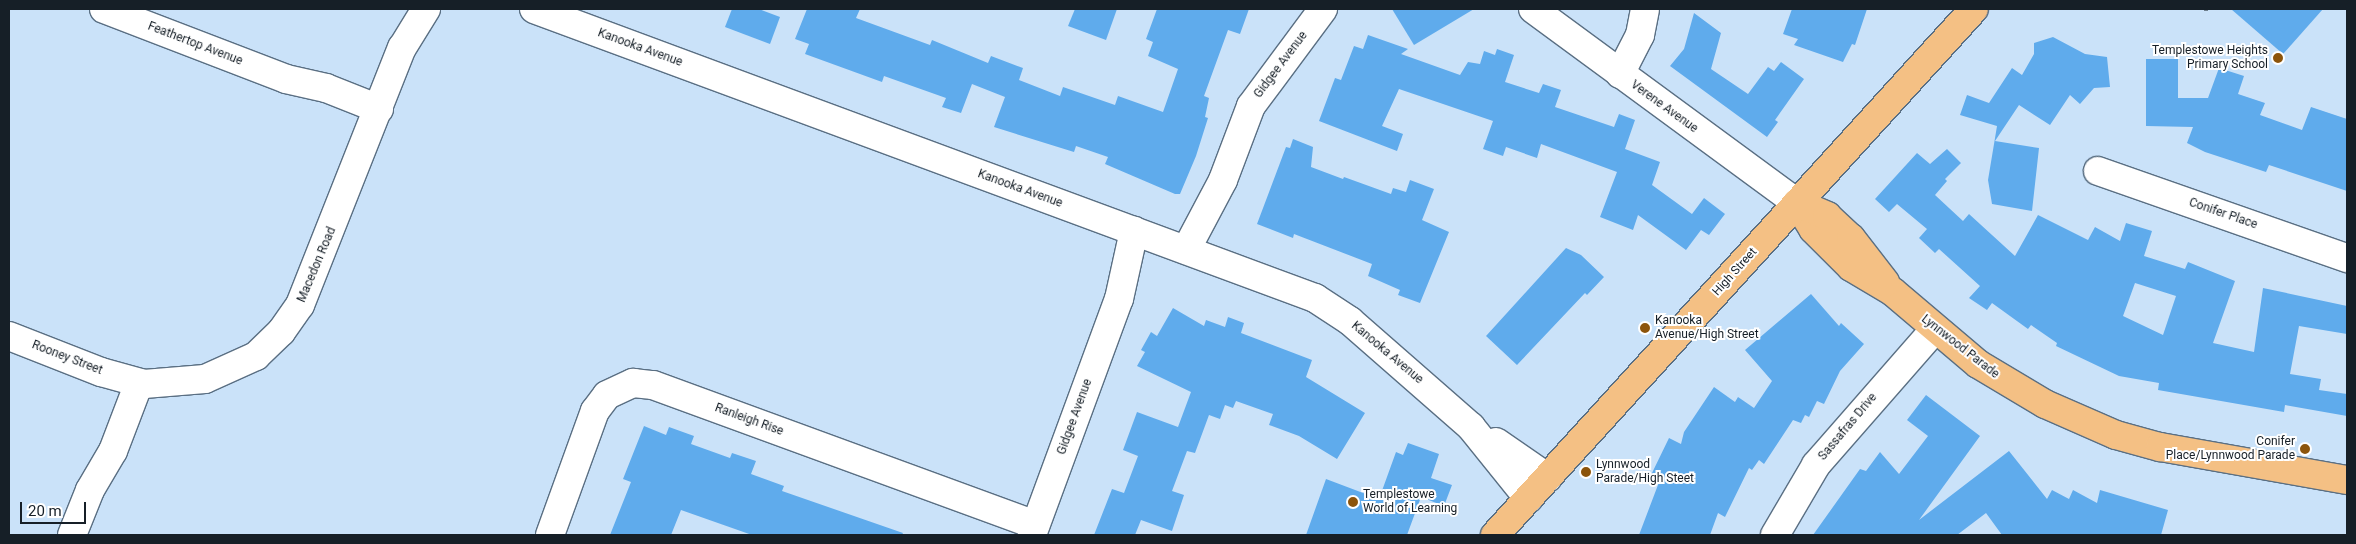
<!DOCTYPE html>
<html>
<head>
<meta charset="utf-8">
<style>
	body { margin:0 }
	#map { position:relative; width:2356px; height:544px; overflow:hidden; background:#cae2f9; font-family:Roboto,sans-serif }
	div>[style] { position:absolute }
	.building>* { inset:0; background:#5fabec }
	.path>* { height:3px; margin-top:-1.5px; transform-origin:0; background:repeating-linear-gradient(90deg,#6f808f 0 4px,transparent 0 8px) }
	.roads { filter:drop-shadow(1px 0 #5a6f83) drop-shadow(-1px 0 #5a6f83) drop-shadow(0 1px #5a6f83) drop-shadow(0 -1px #5a6f83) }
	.minor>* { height:28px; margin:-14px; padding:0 14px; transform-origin:14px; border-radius:14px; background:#fff }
	.major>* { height:28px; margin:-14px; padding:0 14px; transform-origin:14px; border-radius:14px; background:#f4c084 }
	.dots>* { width:14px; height:14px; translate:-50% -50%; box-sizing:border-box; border:2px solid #fff; border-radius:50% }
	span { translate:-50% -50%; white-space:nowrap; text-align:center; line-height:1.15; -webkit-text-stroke:4px #fff; paint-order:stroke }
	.street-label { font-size:12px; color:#161f27 }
	.poi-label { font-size:12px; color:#161f27 }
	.right { translate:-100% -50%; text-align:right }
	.left { translate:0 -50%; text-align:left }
	.frame { position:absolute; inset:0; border:10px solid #161f27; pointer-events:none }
	.scale { position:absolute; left:20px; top:502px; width:66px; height:22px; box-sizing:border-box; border:2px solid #161f27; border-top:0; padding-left:6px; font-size:15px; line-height:18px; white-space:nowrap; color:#161f27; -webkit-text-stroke:4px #fff; paint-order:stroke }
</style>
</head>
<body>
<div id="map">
	<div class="building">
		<div style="clip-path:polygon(732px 9px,759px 9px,780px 17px,770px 44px,725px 27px)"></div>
		<div style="clip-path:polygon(807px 9px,860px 9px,856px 18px,930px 45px,932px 40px,988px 63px,991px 56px,1023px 68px,1019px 80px,1060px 96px,1063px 87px,1115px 105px,1118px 96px,1163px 112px,1178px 69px,1148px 56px,1153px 42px,1146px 39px,1157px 9px,1249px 9px,1240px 34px,1228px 30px,1204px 96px,1209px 98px,1205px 117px,1208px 118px,1196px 156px,1180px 194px,1175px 194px,1105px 164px,1108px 157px,1076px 146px,1074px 152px,994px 127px,1005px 97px,972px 84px,961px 113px,942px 107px,946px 98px,884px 76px,882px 82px,805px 54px,809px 44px,795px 39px)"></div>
		<div style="clip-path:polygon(1075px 9px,1117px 9px,1106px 40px,1068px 26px)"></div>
		<div style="clip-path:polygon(1392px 9px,1474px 9px,1414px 45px)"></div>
		<div style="clip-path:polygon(1792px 9px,1867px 9px,1855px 45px,1852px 44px,1843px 62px,1794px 45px,1798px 39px,1783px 34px)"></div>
		<div style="clip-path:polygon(2231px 9px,2323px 9px,2283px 54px)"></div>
		<div style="clip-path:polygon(1694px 13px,1721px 33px,1711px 69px,1748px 94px,1768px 67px,1774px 71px,1781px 62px,1804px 79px,1775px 120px,1778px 122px,1767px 137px,1670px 66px,1684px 49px)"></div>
		<div style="clip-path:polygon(1368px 35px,1408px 49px,1401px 54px,1460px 75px,1468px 62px,1480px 64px,1484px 51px,1495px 55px,1497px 49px,1514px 55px,1505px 82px,1539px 93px,1543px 84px,1561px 90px,1555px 107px,1614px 127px,1619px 114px,1635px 120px,1625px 149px,1660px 162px,1652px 185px,1692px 214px,1704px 198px,1725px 214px,1709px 235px,1701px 230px,1686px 250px,1638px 215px,1633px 230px,1600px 217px,1617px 172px,1541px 144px,1537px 158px,1506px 147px,1503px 156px,1483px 149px,1493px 121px,1399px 89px,1382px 126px,1403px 134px,1397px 151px,1319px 121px,1335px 78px,1341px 80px,1354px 46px,1363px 49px)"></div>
		<div style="clip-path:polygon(2053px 37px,2085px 54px,2107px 57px,2110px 87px,2094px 88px,2080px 104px,2070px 95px,2050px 125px,2019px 105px,1995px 141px,2039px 148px,2032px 211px,1992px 204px,1988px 180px,1997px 126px,1960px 115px,1967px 95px,1989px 103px,2012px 68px,2022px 75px,2034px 54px,2034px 43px)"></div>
		<div style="clip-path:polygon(2146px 59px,2178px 59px,2178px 98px,2208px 98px,2219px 68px,2244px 76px,2238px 94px,2265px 103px,2260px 115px,2302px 130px,2311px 107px,2347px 119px,2347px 191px,2269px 165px,2266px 172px,2205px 152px,2187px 143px,2193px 127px,2146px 126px)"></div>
		<div style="clip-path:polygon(1293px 139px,1313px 147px,1311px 167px,1343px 179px,1344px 177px,1391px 194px,1393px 188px,1406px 192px,1410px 180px,1434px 189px,1422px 220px,1449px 232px,1420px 303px,1398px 295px,1400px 290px,1368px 276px,1372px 264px,1294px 234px,1293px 238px,1257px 224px,1286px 147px,1290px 148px)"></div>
		<div style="clip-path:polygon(evenodd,1947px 149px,1961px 163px,1945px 179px,1947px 181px,1935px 195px,1963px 221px,1969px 214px,2015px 256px,2038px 215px,2088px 240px,2095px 227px,2120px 241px,2126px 223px,2152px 231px,2144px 256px,2185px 269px,2188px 262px,2235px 281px,2213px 343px,2254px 352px,2263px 288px,2347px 306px,2347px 334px,2299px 326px,2290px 374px,2321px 379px,2319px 390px,2347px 394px,2347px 416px,2285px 405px,2284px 412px,2158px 390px,2159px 383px,2119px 376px,2056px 346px,2057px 343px,2031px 325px,2028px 329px,1992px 303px,1987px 310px,1969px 298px,1980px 286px,1939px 249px,1935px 253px,1919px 238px,1927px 229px,1897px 204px,1889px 212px,1875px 199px,1917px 153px,1930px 164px,1947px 149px,2135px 283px,2176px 296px,2163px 335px,2123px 316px,2135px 283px)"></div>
		<div style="clip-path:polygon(1566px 248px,1581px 255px,1604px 277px,1587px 295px,1585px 293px,1517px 365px,1486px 336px)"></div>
		<div style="clip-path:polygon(1811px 294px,1839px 326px,1841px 323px,1864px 344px,1840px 371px,1824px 404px,1817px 401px,1809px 417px,1805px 415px,1801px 423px,1793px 420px,1764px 464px,1759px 460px,1752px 470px,1749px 468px,1725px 517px,1718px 513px,1710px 535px,1639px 535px,1661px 477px,1652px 473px,1669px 438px,1681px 444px,1684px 432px,1714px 387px,1735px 402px,1738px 397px,1754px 408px,1772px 381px,1745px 350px)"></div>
		<div style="clip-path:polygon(1173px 308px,1204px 326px,1206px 320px,1225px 327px,1228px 317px,1244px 323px,1241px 333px,1312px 360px,1306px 377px,1365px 413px,1337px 459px,1299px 436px,1269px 425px,1273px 414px,1236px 401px,1233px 408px,1225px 405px,1220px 419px,1209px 415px,1195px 453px,1187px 451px,1172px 491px,1184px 495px,1172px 531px,1141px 520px,1135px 535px,1094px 535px,1112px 489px,1124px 493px,1138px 456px,1123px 450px,1137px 412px,1178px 427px,1191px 392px,1137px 366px,1145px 352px,1141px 350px,1151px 332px,1157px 336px)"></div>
		<div style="clip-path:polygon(1926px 395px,1980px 436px,1919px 520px,2009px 451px,2047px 499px,2052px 490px,2069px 499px,2073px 490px,2097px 503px,2100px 490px,2168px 510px,2161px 535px,2002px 535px,1986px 513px,1957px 535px,1813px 535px,1860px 469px,1866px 471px,1880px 452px,1899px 474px,1928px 436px,1907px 420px)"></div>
		<div style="clip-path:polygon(644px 426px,666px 435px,669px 427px,694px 436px,691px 444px,730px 458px,732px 453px,756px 461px,751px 474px,784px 486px,782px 491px,903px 533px,902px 535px,752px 535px,681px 510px,671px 535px,610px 535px,631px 482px,623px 479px)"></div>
		<div style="clip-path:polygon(1408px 443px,1439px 454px,1431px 478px,1452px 485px,1444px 506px,1421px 497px,1407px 535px,1306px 535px,1326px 479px,1379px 499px,1396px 452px,1403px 455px)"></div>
	</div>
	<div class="path">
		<div style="left:2204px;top:9px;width:4px"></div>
	</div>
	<div class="roads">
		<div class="minor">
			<div style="left:104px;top:9px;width:195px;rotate:21deg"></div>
			<div style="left:286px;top:79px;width:41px;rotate:12.7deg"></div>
			<div style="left:326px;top:88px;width:57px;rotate:21.6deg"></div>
			<div style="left:534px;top:9px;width:833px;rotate:20.31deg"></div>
			<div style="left:1315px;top:298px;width:42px;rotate:33.3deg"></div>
			<div style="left:1350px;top:321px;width:161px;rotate:41.2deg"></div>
			<div style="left:1471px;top:427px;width:92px;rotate:51.1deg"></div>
			<div style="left:1533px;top:9px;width:328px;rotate:36.3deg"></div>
			<div style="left:1620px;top:74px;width:44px;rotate:-62.9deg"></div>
			<div style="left:1640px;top:35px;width:26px;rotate:-79deg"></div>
			<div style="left:2098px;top:171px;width:264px;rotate:19.3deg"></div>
			<div style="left:1186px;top:250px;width:79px;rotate:-62.1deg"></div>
			<div style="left:1223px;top:180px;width:79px;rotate:-69.3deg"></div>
			<div style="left:1251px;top:106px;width:121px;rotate:-53.4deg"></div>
			<div style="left:9px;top:336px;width:99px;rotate:21.4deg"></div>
			<div style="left:101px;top:372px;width:45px;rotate:15.6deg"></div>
			<div style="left:144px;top:384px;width:61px;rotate:-4.7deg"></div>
			<div style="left:205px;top:379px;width:56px;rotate:-24.3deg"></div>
			<div style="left:256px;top:356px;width:35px;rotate:-44deg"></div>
			<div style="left:281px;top:332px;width:33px;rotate:-55deg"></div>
			<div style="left:300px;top:305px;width:277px;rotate:-68.4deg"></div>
			<div style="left:402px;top:48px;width:46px;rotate:-58.4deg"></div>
			<div style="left:1496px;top:442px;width:63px;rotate:34.7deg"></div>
			<div style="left:72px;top:535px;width:48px;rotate:-68.2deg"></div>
			<div style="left:90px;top:490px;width:45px;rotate:-59.5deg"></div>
			<div style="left:113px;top:451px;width:73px;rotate:-69.1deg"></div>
			<div style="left:550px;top:535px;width:132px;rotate:-70.1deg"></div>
			<div style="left:595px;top:411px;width:20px;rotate:-53deg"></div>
			<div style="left:607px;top:395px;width:29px;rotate:-25deg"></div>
			<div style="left:633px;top:383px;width:20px;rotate:6deg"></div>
			<div style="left:653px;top:385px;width:407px;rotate:20.1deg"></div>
			<div style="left:1032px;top:535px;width:252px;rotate:-69.8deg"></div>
			<div style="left:1119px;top:299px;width:70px;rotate:-77.6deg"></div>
			<div style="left:1775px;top:535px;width:81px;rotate:-59.6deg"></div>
			<div style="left:1816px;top:465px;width:181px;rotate:-48.8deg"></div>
		</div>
		<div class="major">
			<div style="left:1797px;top:203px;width:31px;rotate:58deg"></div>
			<div style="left:1813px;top:229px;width:54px;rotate:45deg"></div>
			<div style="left:1851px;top:267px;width:49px;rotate:30.8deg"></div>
			<div style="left:1893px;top:292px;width:111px;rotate:40.3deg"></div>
			<div style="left:1978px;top:364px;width:78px;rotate:30.8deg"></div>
			<div style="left:2045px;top:404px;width:77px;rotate:23.6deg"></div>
			<div style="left:2116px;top:435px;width:46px;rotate:15.3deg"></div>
			<div style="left:2160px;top:447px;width:190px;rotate:10deg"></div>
			<div style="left:1797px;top:203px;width:33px;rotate:23deg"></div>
			<div style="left:1827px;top:216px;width:33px;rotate:43deg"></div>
			<div style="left:1851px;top:238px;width:56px;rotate:52.3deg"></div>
			<div style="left:1495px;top:535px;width:711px;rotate:-47.68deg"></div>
		</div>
	</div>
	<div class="dots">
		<div style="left:2278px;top:58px;background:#8c540b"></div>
		<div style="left:1645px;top:328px;background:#8c540b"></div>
		<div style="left:2305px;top:449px;background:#8c540b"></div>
		<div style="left:1586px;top:472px;background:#8c540b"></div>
		<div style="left:1353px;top:502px;background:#8c540b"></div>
	</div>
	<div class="street-label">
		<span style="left:195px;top:44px;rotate:21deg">Feathertop Avenue</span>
		<span style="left:640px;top:48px;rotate:20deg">Kanooka Avenue</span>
		<span style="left:1281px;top:65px;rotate:-53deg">Gidgee Avenue</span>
		<span style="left:1664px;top:107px;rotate:36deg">Verene Avenue</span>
		<span style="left:1020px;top:189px;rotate:20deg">Kanooka Avenue</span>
		<span style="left:2223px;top:214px;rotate:19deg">Conifer Place</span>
		<span style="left:317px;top:265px;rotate:-67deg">Macedon Road</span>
		<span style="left:1735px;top:272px;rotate:-48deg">High Street</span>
		<span style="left:1960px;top:347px;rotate:38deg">Lynnwood Parade</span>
		<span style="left:1387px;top:353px;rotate:40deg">Kanooka Avenue</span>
		<span style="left:67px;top:358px;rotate:21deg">Rooney Street</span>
		<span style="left:1075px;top:417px;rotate:-70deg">Gidgee Avenue</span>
		<span style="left:749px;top:420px;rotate:20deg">Ranleigh Rise</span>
		<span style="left:1848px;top:427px;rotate:-50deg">Sassafras Drive</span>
	</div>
	<div class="poi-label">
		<span class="right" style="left:2268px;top:58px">Templestowe Heights<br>Primary School</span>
		<span class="left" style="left:1655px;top:328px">Kanooka<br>Avenue/High Street</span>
		<span class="right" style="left:2295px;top:449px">Conifer<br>Place/Lynnwood Parade</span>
		<span class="left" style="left:1596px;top:472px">Lynnwood<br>Parade/High Steet</span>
		<span class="left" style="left:1363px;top:502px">Templestowe<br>World of Learning</span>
	</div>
	<div class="frame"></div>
	<div class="scale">20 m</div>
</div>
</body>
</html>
